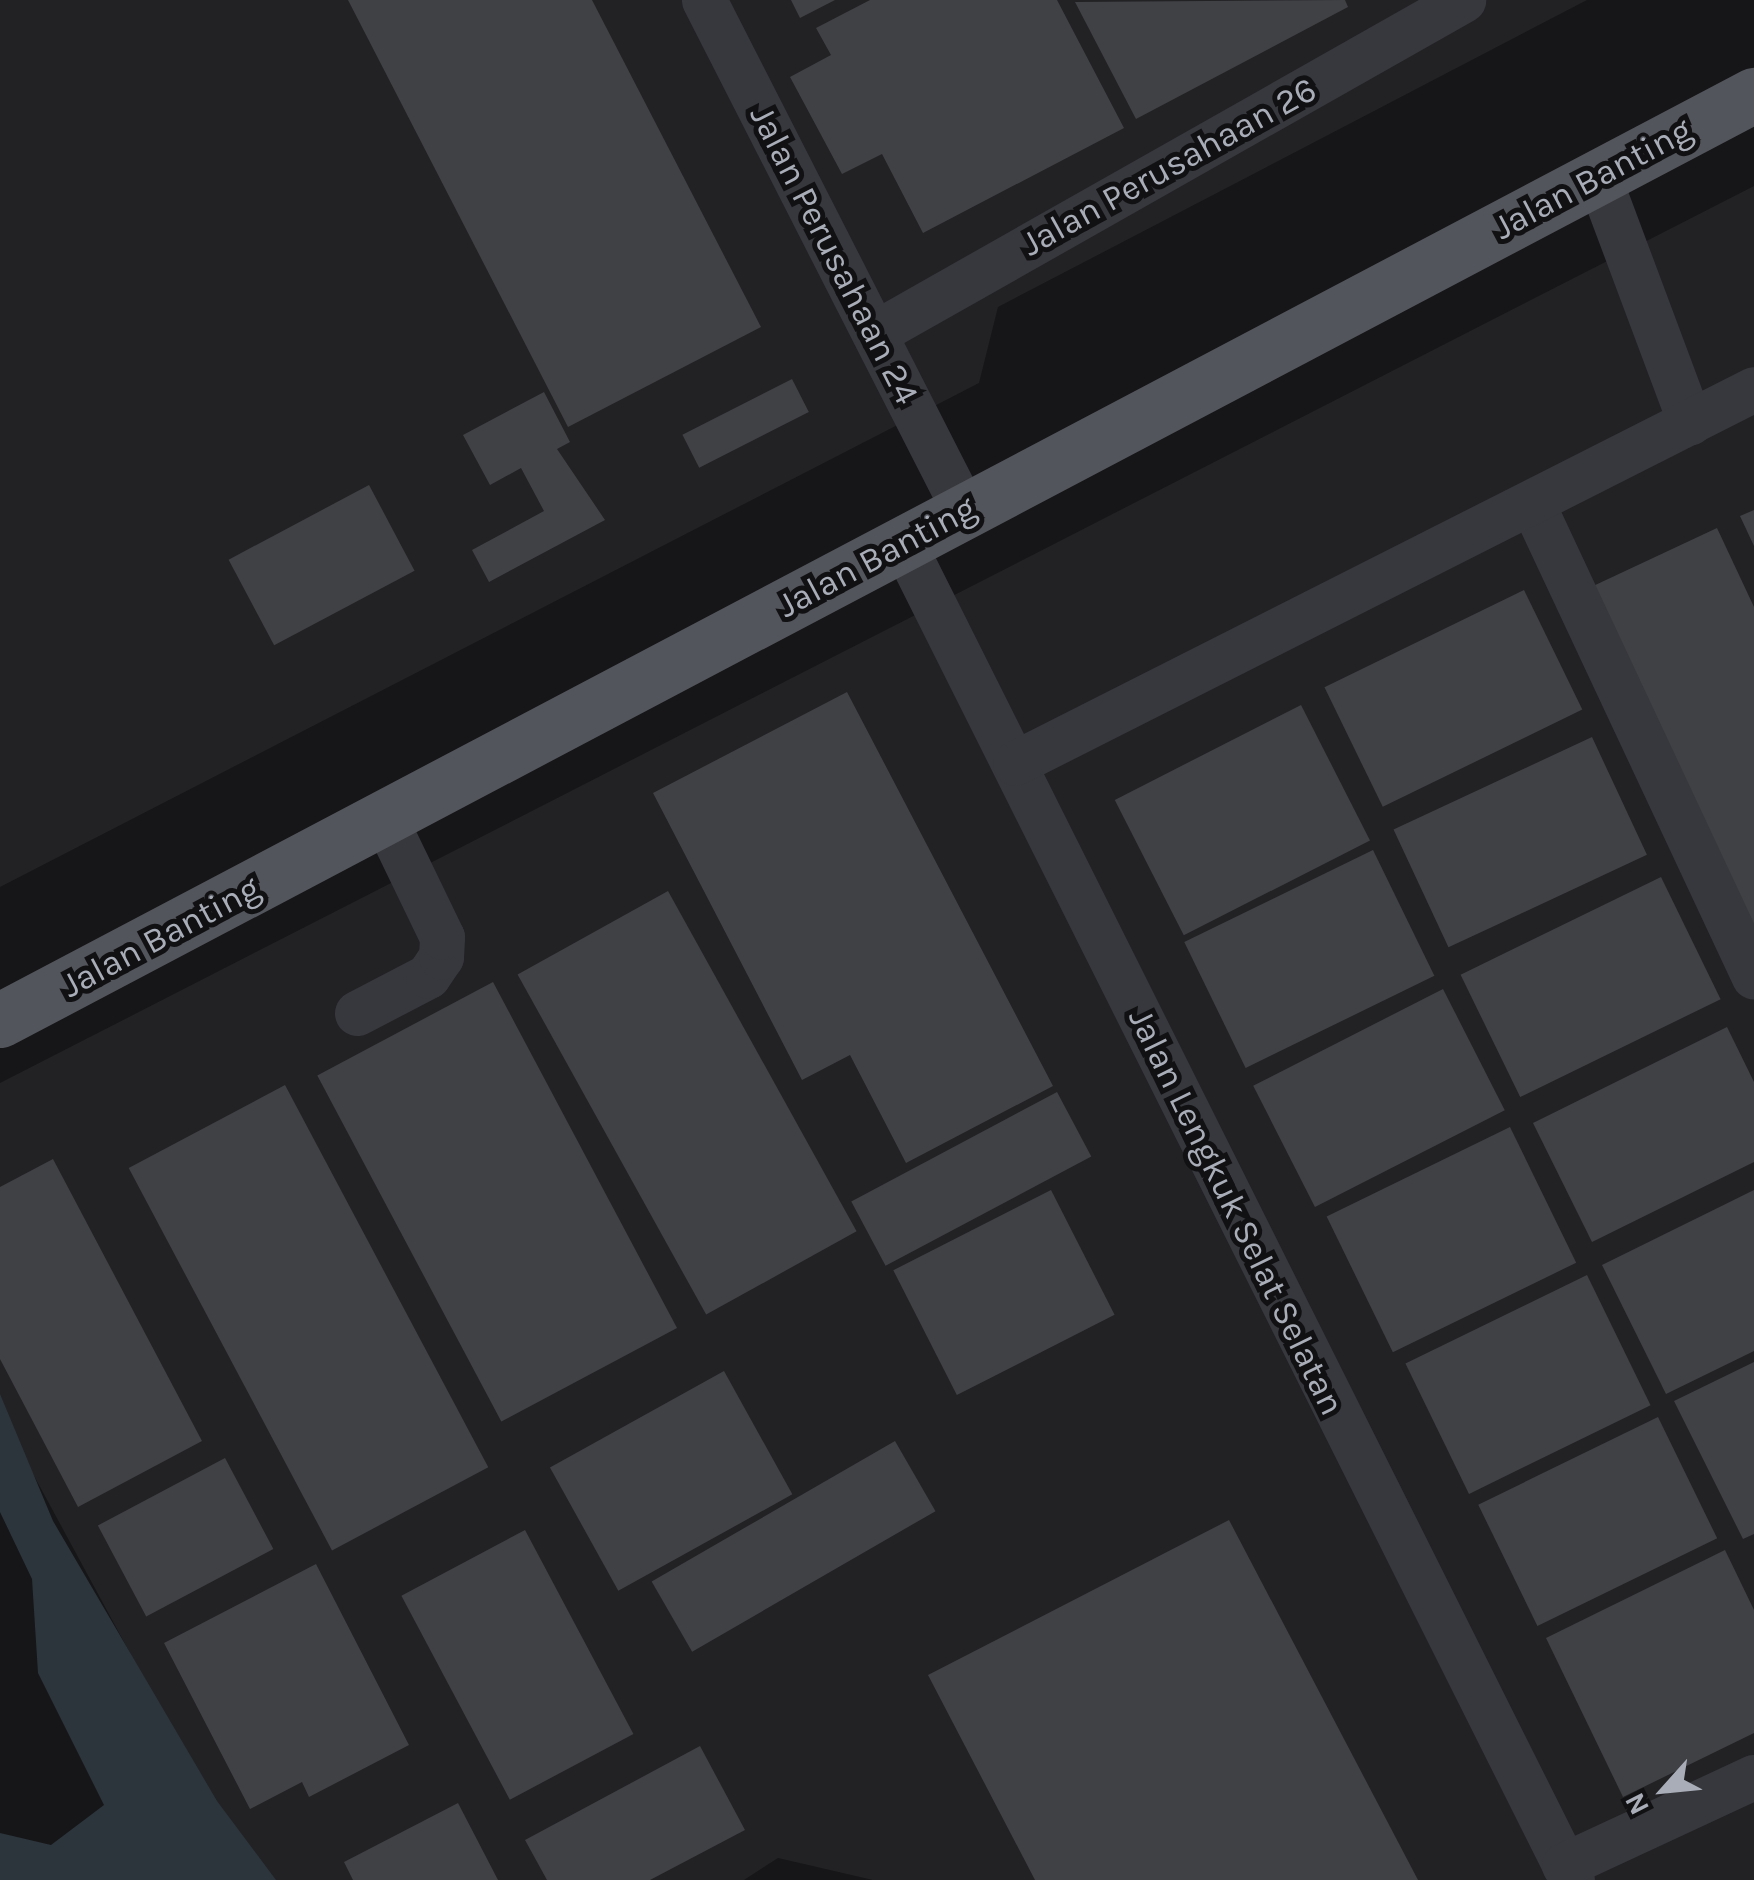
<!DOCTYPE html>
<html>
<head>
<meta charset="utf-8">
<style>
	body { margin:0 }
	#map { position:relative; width:1754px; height:1880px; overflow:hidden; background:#161618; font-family:Karla,sans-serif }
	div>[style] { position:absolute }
	.built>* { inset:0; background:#222225 }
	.water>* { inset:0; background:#2c353c }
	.building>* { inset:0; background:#404145; transform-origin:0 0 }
	.minor>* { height:45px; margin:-22.5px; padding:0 22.5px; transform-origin:22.5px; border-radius:22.5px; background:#37383d }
	.major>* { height:55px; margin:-27.5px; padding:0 27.5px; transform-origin:27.5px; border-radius:27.5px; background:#53555c }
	span { translate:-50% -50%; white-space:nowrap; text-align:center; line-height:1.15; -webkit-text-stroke:10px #111113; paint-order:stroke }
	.street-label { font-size:35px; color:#a8adb8 }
	.north { position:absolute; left:1614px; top:1740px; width:100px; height:100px; -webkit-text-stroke:8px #111113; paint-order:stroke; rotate:243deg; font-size:28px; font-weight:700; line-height:40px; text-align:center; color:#a8adb8 }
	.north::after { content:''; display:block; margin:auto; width:35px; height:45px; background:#a8adb8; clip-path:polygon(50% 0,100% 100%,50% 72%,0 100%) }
</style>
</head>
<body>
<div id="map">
	<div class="built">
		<div style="clip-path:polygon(0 0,1587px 0,998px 307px,979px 383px,0 887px)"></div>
		<div style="clip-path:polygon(1754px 186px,1754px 1880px,873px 1880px,778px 1858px,744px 1880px,253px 1880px,0 1413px,0 1083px)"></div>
	</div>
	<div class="water">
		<div style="clip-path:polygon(0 1394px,53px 1521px,217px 1801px,276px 1880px,0 1880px,0 1833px,51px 1845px,104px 1805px,38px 1673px,32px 1579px,0 1512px)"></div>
	</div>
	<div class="building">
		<div style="clip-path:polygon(348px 0,592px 0,761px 327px,568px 427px)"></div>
		<div style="clip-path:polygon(791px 0,835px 0,800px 18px)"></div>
		<div style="clip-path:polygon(870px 0,1057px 0,1124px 128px,923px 233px,882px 154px,842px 174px,790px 77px,831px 55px,816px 28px)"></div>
		<div style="clip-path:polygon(1345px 0,1348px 7px,1136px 119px,1075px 2px)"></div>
		<div style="left:792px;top:379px;width:37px;height:123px;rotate:63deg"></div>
		<div style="clip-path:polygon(544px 392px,570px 442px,557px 449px,605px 520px,489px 582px,472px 550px,544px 511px,521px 468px,490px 485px,463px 435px)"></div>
		<div style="left:369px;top:485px;width:97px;height:159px;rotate:62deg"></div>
		<div style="clip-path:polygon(1754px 510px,1754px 546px,1740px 516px)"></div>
		<div style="clip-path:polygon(1717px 528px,1754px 607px,1754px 937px,1591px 587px)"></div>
		<div style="left:1524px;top:590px;width:133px;height:222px;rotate:64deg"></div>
		<div style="clip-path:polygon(847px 692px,1053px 1086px,906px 1163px,850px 1055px,802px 1080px,653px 793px)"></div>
		<div style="left:1301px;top:705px;width:152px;height:209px;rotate:63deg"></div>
		<div style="left:1592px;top:737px;width:130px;height:219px;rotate:65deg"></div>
		<div style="left:1373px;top:850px;width:140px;height:210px;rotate:64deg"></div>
		<div style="left:1661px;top:877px;width:136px;height:223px;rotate:64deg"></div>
		<div style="left:668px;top:891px;width:389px;height:172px;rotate:61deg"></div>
		<div style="left:493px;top:982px;width:392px;height:199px;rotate:62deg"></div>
		<div style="left:1443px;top:989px;width:136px;height:213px;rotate:63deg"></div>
		<div style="clip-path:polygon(1727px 1027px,1754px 1082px,1754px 1162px,1592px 1242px,1533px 1123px)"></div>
		<div style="left:285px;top:1085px;width:433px;height:177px;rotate:62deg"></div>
		<div style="left:1057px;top:1092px;width:73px;height:233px;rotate:62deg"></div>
		<div style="left:1510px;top:1127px;width:151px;height:204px;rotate:64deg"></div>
		<div style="clip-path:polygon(53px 1159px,202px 1441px,78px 1507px,0 1359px,0 1187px)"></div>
		<div style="left:1051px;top:1190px;width:140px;height:177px;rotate:63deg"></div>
		<div style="clip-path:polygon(1754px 1190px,1754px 1351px,1666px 1394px,1602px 1265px)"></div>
		<div style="left:1587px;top:1275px;width:145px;height:202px;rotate:64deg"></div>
		<div style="clip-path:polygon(1754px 1362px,1754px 1534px,1743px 1539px,1674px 1401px)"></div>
		<div style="left:724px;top:1371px;width:141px;height:199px;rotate:61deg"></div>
		<div style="left:1658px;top:1417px;width:135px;height:200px;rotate:64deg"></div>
		<div style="left:895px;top:1441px;width:81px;height:281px;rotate:60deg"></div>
		<div style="left:225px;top:1458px;width:103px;height:144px;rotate:62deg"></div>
		<div style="clip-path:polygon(1229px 1520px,1418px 1880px,1035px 1880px,928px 1675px)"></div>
		<div style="left:525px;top:1530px;width:231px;height:140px;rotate:62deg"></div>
		<div style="clip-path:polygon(1725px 1550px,1754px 1610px,1754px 1733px,1623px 1797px,1546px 1638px)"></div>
		<div style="clip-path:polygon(316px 1564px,409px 1745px,309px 1797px,302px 1782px,250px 1809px,164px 1643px)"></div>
		<div style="clip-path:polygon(700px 1746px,745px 1830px,650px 1880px,547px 1880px,525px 1840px)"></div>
		<div style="clip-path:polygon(458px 1803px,498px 1880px,353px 1880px,344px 1862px)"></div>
	</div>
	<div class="minor">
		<div style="left:704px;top:0;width:572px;rotate:62.99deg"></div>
		<div style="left:1598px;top:176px;width:263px;rotate:69.5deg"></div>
		<div style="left:875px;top:333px;width:676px;rotate:-29.52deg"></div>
		<div style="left:1532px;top:503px;width:523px;rotate:64.9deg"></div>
		<div style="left:903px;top:543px;width:1495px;rotate:63.42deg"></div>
		<div style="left:1015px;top:763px;width:828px;rotate:-26.84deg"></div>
		<div style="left:357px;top:1013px;width:80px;rotate:-27.5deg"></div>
		<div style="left:428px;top:976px;width:23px;rotate:-56deg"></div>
		<div style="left:441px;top:957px;width:20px;rotate:-87deg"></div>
		<div style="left:442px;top:937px;width:131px;rotate:-115.8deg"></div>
		<div style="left:1564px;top:1865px;width:209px;rotate:-24.9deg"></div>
	</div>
	<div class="major">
		<div style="left:0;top:1020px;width:1983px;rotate:-27.81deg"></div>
	</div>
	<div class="street-label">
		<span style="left:1169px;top:167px;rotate:-29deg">Jalan Perusahaan 26</span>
		<span style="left:1593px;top:179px;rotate:-28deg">Jalan Banting</span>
		<span style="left:834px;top:255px;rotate:63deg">Jalan Perusahaan 24</span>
		<span style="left:877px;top:557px;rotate:-28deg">Jalan Banting</span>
		<span style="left:161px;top:937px;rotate:-28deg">Jalan Banting</span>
		<span style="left:1236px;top:1212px;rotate:64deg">Jalan Lengkuk Selat Selatan</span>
	</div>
	<div class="north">N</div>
</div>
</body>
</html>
